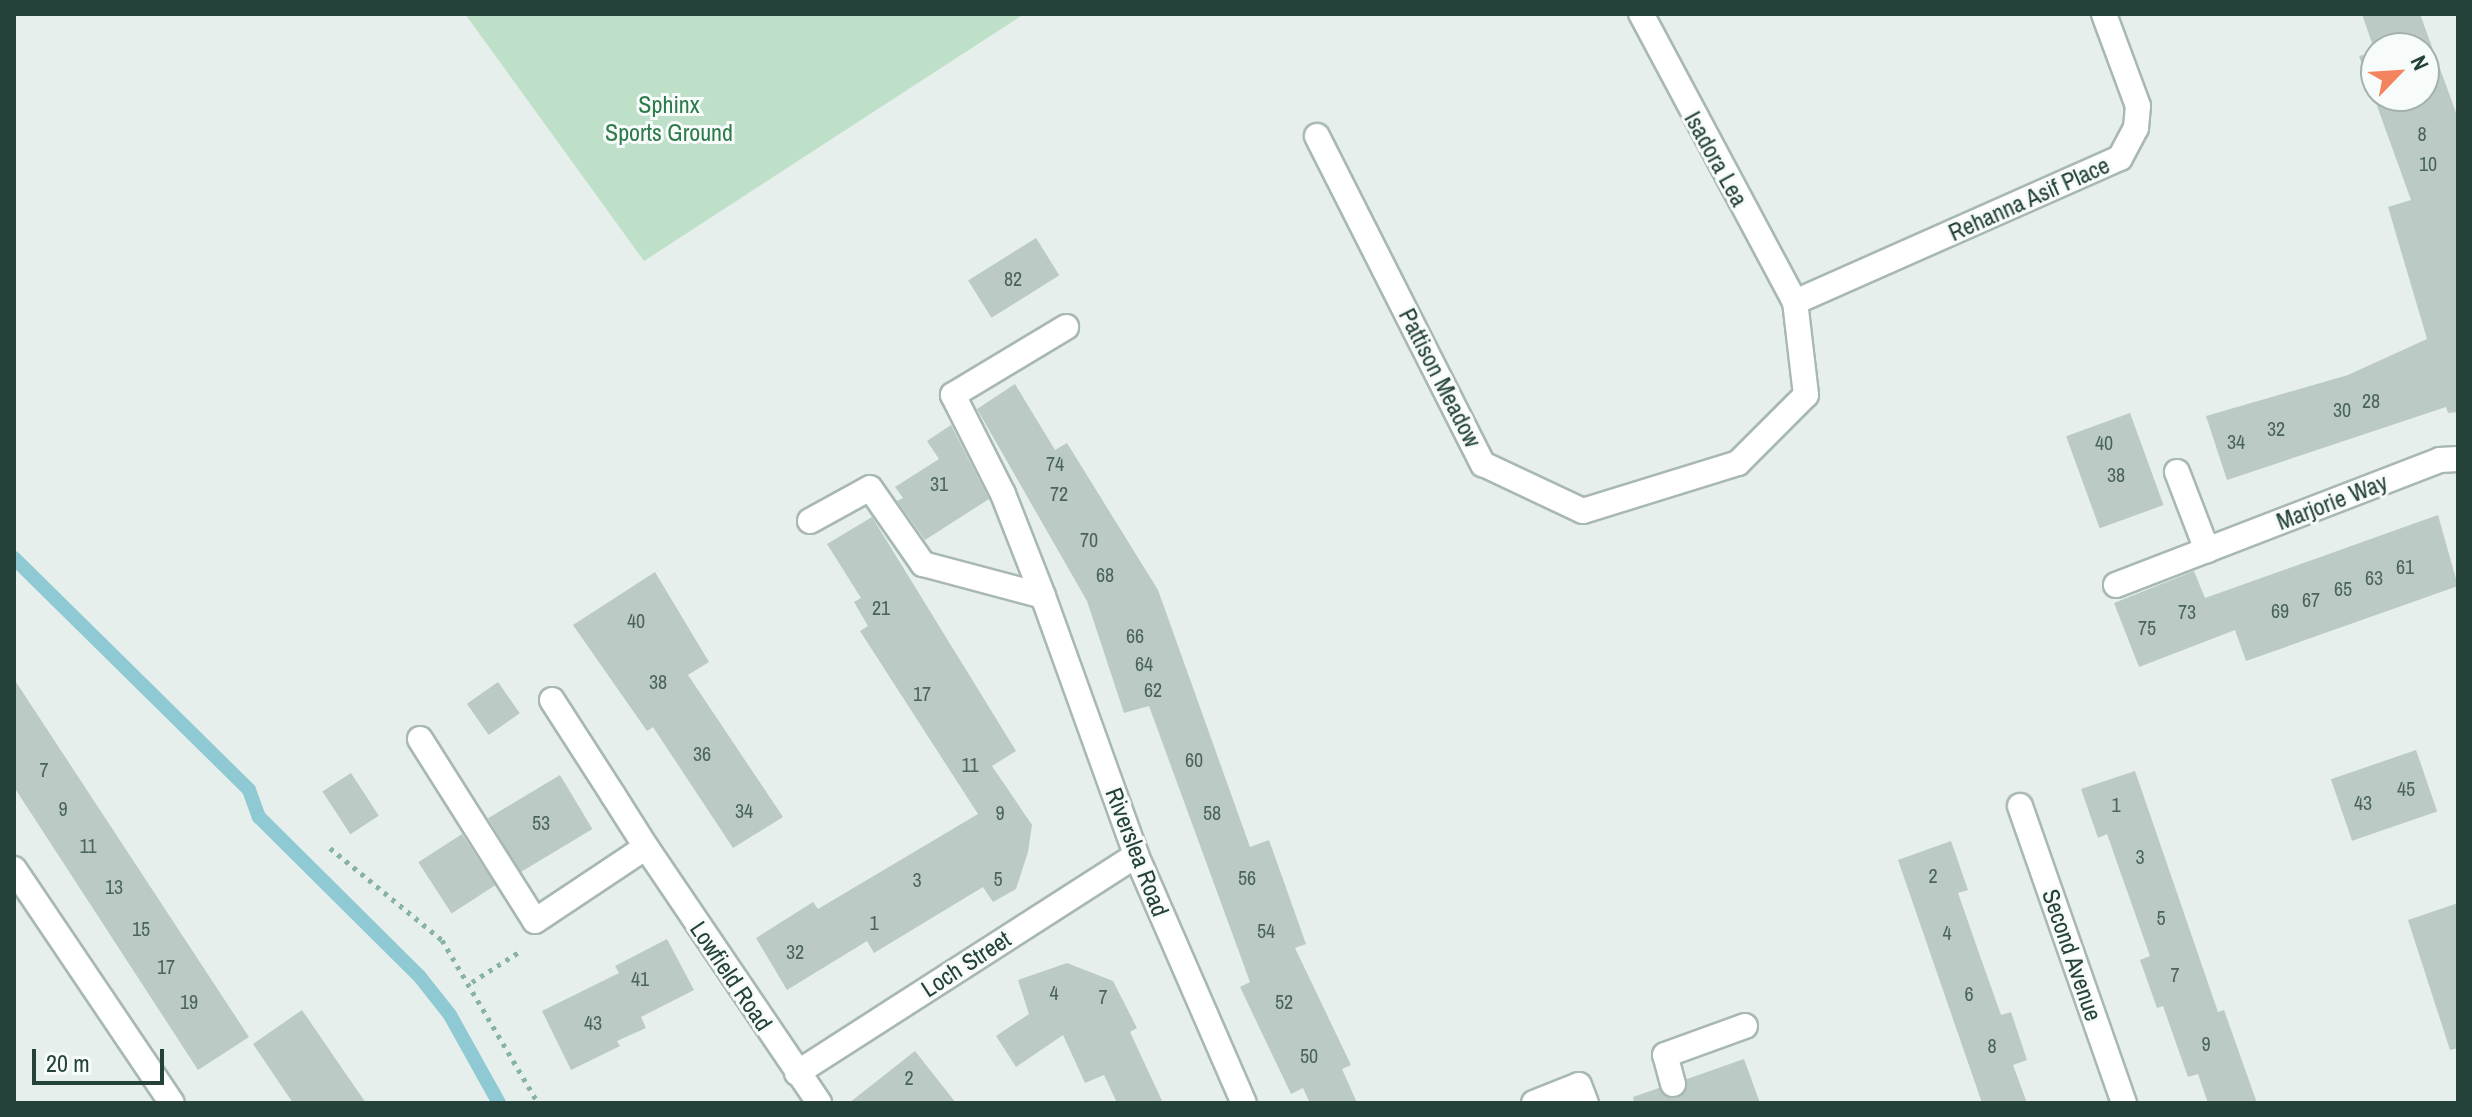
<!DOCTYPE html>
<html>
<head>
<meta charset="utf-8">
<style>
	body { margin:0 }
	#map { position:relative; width:2472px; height:1117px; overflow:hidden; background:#e6efeb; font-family:"Archivo Narrow",sans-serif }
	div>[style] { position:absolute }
	.green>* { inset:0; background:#bfe0c8 }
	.stream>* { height:14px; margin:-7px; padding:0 7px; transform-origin:7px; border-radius:7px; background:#8ec9d4 }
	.building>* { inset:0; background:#bbcac4; transform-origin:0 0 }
	.path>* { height:5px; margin-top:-2.5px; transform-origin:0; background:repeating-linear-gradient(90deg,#86b3a5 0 4px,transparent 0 10px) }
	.roads { filter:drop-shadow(2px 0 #a8b8b2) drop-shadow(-2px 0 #a8b8b2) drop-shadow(0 2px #a8b8b2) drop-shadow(0 -2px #a8b8b2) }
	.lane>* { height:24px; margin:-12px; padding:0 12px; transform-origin:12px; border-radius:12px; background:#fff }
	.street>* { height:24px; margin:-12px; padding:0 12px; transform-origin:12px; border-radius:12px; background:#fff }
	span { translate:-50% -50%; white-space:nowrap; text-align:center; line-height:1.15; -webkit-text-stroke:6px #f7fbf9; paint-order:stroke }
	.number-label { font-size:20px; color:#4a645c }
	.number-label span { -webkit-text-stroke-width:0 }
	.park-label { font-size:24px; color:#2d7a4b }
	.street-label { font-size:24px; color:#24423a }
	.frame { position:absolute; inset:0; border:16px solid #24423a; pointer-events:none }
	.north { position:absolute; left:2360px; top:32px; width:80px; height:80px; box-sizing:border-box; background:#f7fbf9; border:2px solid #a3b1ad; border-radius:50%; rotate:65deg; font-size:22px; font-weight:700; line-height:32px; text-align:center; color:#24423a }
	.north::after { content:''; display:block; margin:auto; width:28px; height:36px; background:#f4845f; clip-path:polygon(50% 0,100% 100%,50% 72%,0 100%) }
	.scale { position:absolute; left:32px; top:1049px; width:132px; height:36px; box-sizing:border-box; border:4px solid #24423a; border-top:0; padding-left:10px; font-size:24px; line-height:28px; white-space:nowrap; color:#24423a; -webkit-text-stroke:6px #f7fbf9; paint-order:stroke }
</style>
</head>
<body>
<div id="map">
	<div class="green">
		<div style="clip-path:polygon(465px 14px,1024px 14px,644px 261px)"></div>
	</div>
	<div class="stream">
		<div style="left:14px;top:558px;width:330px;rotate:44.6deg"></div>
		<div style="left:249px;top:790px;width:29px;rotate:70deg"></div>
		<div style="left:259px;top:817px;width:227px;rotate:44.8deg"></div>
		<div style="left:420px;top:977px;width:48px;rotate:51.7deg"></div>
		<div style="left:450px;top:1015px;width:101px;rotate:60.9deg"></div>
	</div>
	<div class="building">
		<div style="clip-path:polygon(evenodd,2362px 14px,2420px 14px,2458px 118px,2458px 412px,2448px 413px,2446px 407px,2227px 480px,2206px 416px,2348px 375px,2427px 339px,2388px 207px,2411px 200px,2359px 56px,2375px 52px,2362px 14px,2376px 48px,2424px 48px,2424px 96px,2376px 96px,2376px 48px)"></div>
		<div style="left:1036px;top:238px;width:44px;height:80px;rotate:58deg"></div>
		<div style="clip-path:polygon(1015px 384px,1055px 450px,1067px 443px,1158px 590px,1250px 847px,1269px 840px,1306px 944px,1295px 948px,1351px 1065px,1342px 1069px,1357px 1103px,1310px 1103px,1303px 1088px,1291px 1094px,1240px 987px,1250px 982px,1149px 706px,1124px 713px,1087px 601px,977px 409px)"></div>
		<div style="left:2130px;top:413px;width:98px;height:68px;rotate:70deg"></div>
		<div style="clip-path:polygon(951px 425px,989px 499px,925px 540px,897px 501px,903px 498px,895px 487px,939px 459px,927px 441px)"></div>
		<div style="clip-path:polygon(2438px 515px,2458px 586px,2246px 661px,2235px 630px,2139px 667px,2114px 603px,2194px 571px,2205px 598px)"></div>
		<div style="clip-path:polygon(872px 517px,1016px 751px,992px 766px,1032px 825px,1028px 852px,1016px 889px,993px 902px,983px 887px,874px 953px,867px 941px,787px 990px,756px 938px,813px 902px,818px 909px,978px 814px,860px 631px,868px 626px,854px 602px,861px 598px,827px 544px)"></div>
		<div style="clip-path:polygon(655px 572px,709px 662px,688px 675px,783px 817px,733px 848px,653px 727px,647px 731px,573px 625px)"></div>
		<div style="clip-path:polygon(14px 679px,249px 1037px,198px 1070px,14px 787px)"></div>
		<div style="left:498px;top:682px;width:38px;height:38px;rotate:55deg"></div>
		<div style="left:2416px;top:750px;width:65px;height:90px;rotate:71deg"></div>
		<div style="clip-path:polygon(2135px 771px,2218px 1012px,2224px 1010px,2257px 1103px,2208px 1103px,2198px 1074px,2188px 1077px,2163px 1006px,2157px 1008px,2140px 960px,2150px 956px,2107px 834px,2098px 838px,2081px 789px)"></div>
		<div style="left:351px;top:773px;width:51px;height:34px;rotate:57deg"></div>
		<div style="left:560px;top:775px;width:63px;height:84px;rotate:59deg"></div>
		<div style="left:462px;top:834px;width:61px;height:52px;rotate:57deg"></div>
		<div style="clip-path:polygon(1951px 841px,1968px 890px,1958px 893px,1980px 956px,2001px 1015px,2011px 1012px,2027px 1060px,2013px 1065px,2027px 1103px,1982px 1103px,1898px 860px)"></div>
		<div style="clip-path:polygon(2458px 903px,2458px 1048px,2450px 1050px,2408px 920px)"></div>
		<div style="clip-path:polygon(667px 939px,694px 990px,641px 1017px,646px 1028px,617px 1041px,620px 1046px,571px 1070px,542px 1011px,619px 973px,615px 966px)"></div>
		<div style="clip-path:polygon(1067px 963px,1113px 981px,1137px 1028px,1130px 1032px,1163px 1103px,1117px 1103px,1104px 1075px,1085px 1083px,1063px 1035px,1016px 1067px,996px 1036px,1029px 1014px,1018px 980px)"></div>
		<div style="clip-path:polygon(302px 1010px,348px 1077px,366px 1103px,293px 1103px,253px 1044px)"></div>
		<div style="clip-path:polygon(915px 1051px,956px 1103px,849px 1103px)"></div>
		<div style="clip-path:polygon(1744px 1059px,1760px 1103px,1634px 1103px,1633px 1097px,1659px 1088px,1678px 1098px,1687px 1079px)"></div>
	</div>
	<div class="path">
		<div style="left:330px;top:848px;width:145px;rotate:39.4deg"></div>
		<div style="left:442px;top:940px;width:189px;rotate:59.5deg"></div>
		<div style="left:472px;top:982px;width:56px;rotate:-32.6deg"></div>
	</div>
	<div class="roads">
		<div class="lane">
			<div style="left:810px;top:521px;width:68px;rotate:-28.8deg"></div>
			<div style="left:870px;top:488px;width:93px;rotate:55.1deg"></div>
			<div style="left:923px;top:564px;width:124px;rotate:14.9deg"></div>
			<div style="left:1043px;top:596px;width:110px;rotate:-111.4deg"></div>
			<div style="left:1003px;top:494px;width:111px;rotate:-116.8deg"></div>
			<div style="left:953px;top:395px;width:132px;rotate:-31deg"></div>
			<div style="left:552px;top:700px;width:113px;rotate:57.3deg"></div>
			<div style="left:420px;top:739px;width:215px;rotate:57.7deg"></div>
			<div style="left:1673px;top:1084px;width:30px;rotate:-105deg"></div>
			<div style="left:1665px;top:1055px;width:85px;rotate:-19.9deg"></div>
			<div style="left:1534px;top:1103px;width:48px;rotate:-21.8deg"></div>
			<div style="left:1579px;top:1085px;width:19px;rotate:69deg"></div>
		</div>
		<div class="street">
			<div style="left:1317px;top:136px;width:368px;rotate:63.2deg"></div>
			<div style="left:1483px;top:464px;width:110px;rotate:25.2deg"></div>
			<div style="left:1583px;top:511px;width:162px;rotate:-17.2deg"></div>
			<div style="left:1738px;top:463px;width:96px;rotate:-45deg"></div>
			<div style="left:1806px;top:395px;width:94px;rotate:-96.7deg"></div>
			<div style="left:1795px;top:302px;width:327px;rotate:-118.1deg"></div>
			<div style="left:1795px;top:302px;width:355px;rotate:-23.9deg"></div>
			<div style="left:2120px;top:158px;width:34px;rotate:-62deg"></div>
			<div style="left:2136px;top:128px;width:22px;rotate:-85deg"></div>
			<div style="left:2138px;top:106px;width:98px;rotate:-110.3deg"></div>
			<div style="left:2177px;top:472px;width:84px;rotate:69deg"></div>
			<div style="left:2116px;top:585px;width:347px;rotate:-21.1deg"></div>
			<div style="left:2440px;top:460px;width:18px;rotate:-3deg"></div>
			<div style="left:1043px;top:596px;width:275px;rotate:70.2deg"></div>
			<div style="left:1136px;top:855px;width:270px;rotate:66.5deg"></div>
			<div style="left:613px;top:795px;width:62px;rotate:57.6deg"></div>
			<div style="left:2020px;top:806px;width:315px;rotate:70.7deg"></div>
			<div style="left:14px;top:869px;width:282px;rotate:56deg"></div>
			<div style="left:535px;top:921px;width:133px;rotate:-33.7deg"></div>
			<div style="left:646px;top:847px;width:309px;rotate:55.9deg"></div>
			<div style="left:797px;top:1073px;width:403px;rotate:-32.7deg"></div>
		</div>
	</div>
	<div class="number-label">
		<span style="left:2422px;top:133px">8</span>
		<span style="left:2428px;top:163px">10</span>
		<span style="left:1013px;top:278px">82</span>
		<span style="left:2371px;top:400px">28</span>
		<span style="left:2342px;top:409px">30</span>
		<span style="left:2276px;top:428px">32</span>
		<span style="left:2236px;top:441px">34</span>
		<span style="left:2104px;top:442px">40</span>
		<span style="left:1055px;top:463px">74</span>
		<span style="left:2116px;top:474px">38</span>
		<span style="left:939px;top:483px">31</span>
		<span style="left:1059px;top:493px">72</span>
		<span style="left:1089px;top:539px">70</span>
		<span style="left:2405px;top:566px">61</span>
		<span style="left:1105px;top:574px">68</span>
		<span style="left:2374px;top:577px">63</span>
		<span style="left:2343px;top:588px">65</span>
		<span style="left:2311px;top:599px">67</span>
		<span style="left:881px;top:607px">21</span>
		<span style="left:2280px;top:610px">69</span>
		<span style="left:2187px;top:611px">73</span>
		<span style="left:636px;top:620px">40</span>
		<span style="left:2147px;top:627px">75</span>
		<span style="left:1135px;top:635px">66</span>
		<span style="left:1144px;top:663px">64</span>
		<span style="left:658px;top:681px">38</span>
		<span style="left:1153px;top:689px">62</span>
		<span style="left:922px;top:693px">17</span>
		<span style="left:702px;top:753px">36</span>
		<span style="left:1194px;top:759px">60</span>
		<span style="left:970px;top:764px">11</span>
		<span style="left:44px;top:769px">7</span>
		<span style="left:2406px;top:788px">45</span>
		<span style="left:2363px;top:802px">43</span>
		<span style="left:2116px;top:804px">1</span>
		<span style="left:63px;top:808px">9</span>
		<span style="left:744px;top:810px">34</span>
		<span style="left:1000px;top:812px">9</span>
		<span style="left:1212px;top:812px">58</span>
		<span style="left:541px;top:822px">53</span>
		<span style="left:88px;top:845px">11</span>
		<span style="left:2140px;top:856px">3</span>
		<span style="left:1933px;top:875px">2</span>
		<span style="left:1247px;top:877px">56</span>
		<span style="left:998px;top:878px">5</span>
		<span style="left:917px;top:879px">3</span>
		<span style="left:114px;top:886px">13</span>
		<span style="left:2161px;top:917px">5</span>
		<span style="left:874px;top:922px">1</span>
		<span style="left:141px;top:928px">15</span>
		<span style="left:1266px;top:930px">54</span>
		<span style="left:1947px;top:932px">4</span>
		<span style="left:795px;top:951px">32</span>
		<span style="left:166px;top:966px">17</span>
		<span style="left:2175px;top:974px">7</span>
		<span style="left:640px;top:978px">41</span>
		<span style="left:1054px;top:992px">4</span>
		<span style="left:1969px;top:993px">6</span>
		<span style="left:1103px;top:996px">7</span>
		<span style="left:189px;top:1001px">19</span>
		<span style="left:1284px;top:1001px">52</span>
		<span style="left:593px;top:1022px">43</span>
		<span style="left:2206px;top:1043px">9</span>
		<span style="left:1992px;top:1045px">8</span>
		<span style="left:1309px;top:1055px">50</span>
		<span style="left:909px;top:1077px">2</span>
	</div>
	<div class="park-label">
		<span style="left:669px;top:119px">Sphinx<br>Sports Ground</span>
	</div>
	<div class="street-label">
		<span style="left:1716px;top:159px;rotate:61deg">Isadora Lea</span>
		<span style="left:2029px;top:199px;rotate:-24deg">Rehanna Asif Place</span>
		<span style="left:1440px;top:378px;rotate:63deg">Pattison Meadow</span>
		<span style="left:2332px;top:502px;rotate:-21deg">Marjorie Way</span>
		<span style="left:1137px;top:852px;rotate:69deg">Riverslea Road</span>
		<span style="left:2072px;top:955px;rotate:71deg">Second Avenue</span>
		<span style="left:966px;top:964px;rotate:-33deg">Loch Street</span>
		<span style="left:731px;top:976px;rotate:56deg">Lowfield Road</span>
	</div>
	<div class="frame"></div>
	<div class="north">N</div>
	<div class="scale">20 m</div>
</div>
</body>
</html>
